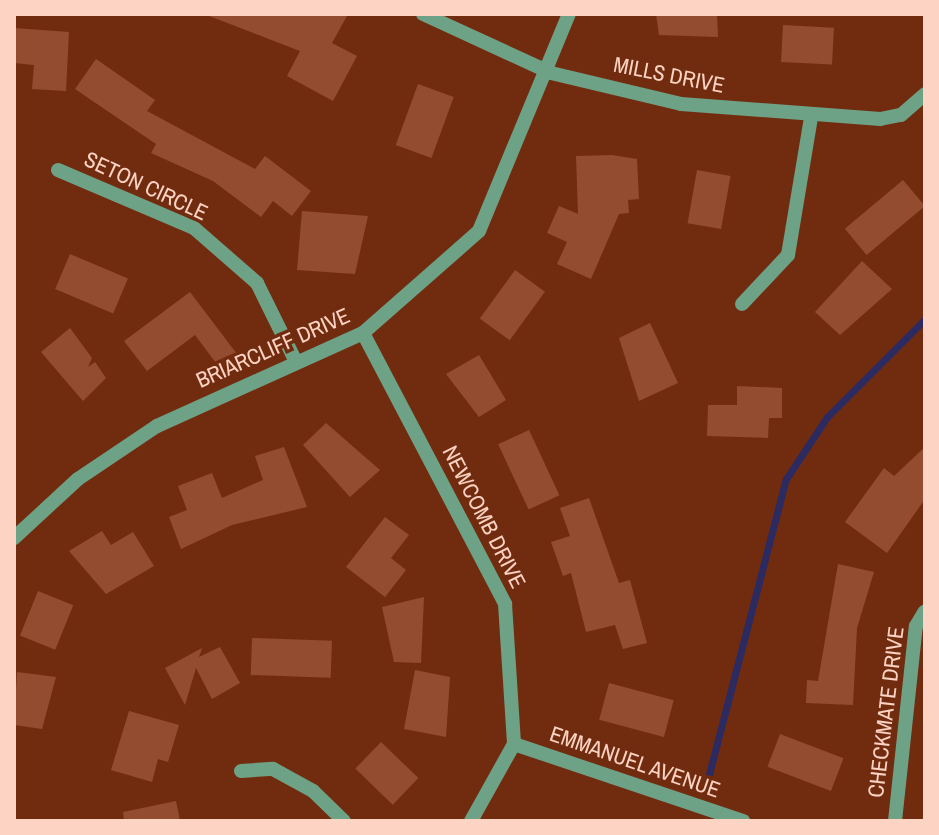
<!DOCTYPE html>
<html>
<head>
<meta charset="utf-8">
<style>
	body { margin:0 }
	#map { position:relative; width:939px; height:835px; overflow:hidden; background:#712c10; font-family:"Archivo Narrow",sans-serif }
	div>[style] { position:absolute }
	.stream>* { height:7px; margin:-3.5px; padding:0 3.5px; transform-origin:3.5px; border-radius:3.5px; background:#2b2a61 }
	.building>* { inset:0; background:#944c31; transform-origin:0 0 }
	.minor>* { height:14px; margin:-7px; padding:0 7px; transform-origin:7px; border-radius:7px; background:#6da286 }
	span { translate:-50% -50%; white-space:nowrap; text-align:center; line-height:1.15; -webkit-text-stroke:7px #712c10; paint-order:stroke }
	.street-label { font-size:22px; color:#fdd3c3 }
	.frame { position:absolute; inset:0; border:16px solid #fdd3c3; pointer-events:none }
</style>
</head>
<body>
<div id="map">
	<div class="stream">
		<div style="left:709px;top:774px;width:305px;rotate:-75.4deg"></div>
		<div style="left:786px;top:479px;width:74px;rotate:-56.5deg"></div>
		<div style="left:827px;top:417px;width:139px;rotate:-45deg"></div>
	</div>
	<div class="building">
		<div style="clip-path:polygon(204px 14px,348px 14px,332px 43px,357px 56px,333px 101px,287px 76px,300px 51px)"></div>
		<div style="clip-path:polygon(656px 14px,717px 14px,718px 37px,659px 35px)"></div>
		<div style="left:783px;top:25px;width:51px;height:37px;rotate:3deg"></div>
		<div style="clip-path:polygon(14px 28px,69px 32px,66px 91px,32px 89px,34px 65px,14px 63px)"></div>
		<div style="clip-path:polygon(96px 59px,155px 100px,147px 111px,255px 169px,265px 156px,311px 191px,292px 216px,273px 201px,261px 217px,213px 181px,151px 153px,156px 144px,75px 89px)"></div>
		<div style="left:418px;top:84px;width:38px;height:65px;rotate:20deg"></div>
		<div style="clip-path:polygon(612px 155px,637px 159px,639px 199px,628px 200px,629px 213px,619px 214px,591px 279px,557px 264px,567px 242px,547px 233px,559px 206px,578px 214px,576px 156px)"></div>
		<div style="left:697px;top:170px;width:34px;height:54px;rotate:10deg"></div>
		<div style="left:903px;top:180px;width:34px;height:76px;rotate:50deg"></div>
		<div style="clip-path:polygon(302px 211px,368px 216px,355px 274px,297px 270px)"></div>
		<div style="left:70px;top:254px;width:63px;height:38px;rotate:23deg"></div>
		<div style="clip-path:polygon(862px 261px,892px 289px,840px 335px,815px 312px)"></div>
		<div style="left:515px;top:270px;width:37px;height:60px;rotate:36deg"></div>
		<div style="clip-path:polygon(190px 292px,240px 358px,222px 371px,195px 335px,147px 371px,124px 341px)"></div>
		<div style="clip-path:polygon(650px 323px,678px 383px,639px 401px,619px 338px)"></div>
		<div style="clip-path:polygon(70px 328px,92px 358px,88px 367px,95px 362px,106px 378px,83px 401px,41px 352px)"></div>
		<div style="clip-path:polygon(479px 355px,506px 400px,479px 417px,446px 374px)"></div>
		<div style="clip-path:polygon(737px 386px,782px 388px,782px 418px,769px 418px,768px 438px,707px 436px,708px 405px,737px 405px)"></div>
		<div style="clip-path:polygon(326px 423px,380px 470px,350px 497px,303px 445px)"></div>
		<div style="left:529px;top:430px;width:72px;height:34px;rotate:65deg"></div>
		<div style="clip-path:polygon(284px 447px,307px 507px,232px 525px,181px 549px,169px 517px,187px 510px,178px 486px,212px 473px,222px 498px,263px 480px,255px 456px)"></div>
		<div style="clip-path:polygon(925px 447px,925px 499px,887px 553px,845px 522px,884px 468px,894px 476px)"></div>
		<div style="clip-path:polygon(589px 498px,619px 583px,630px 580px,647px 643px,623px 649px,615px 625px,586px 632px,571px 573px,563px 576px,551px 542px,570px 536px,560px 508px)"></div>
		<div style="clip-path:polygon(385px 517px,409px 535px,391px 558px,406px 570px,385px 597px,346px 567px)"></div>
		<div style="clip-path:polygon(102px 531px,111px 545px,133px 532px,154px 566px,106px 594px,69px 551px)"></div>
		<div style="clip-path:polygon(838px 564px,874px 572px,857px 628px,853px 705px,806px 703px,807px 680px,818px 681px)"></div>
		<div style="left:38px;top:591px;width:38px;height:48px;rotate:22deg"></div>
		<div style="clip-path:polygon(424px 597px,421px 663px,394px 662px,382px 607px)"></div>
		<div style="left:252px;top:638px;width:80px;height:37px;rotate:2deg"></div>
		<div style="clip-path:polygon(220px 647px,240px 683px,212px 699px,196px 668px,185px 705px,165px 668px,202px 648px,199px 657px)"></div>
		<div style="clip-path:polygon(415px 670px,450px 677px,446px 737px,404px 729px)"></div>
		<div style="clip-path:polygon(17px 672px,56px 677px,42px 729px,14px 725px)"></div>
		<div style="left:609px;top:683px;width:67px;height:38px;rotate:15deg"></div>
		<div style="clip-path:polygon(129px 711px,179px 725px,168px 762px,158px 759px,152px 782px,111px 770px)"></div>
		<div style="left:780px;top:734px;width:68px;height:35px;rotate:21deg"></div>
		<div style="left:381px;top:742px;width:52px;height:37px;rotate:44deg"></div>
		<div style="clip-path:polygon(176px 801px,180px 821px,124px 821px,123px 812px)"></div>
	</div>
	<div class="minor">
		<div style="left:423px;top:14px;width:141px;rotate:24.7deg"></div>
		<div style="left:551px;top:73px;width:134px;rotate:13.4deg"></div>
		<div style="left:681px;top:104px;width:200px;rotate:4.3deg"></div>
		<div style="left:880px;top:119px;width:21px;rotate:-11deg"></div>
		<div style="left:901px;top:115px;width:32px;rotate:-41deg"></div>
		<div style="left:58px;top:170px;width:148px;rotate:23.1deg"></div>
		<div style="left:194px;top:228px;width:84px;rotate:41.1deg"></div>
		<div style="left:257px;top:283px;width:86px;rotate:63.7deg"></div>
		<div style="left:742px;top:304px;width:67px;rotate:-46.8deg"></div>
		<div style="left:788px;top:255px;width:140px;rotate:-80.5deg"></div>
		<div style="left:363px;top:333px;width:306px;rotate:62.3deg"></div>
		<div style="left:505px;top:604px;width:140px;rotate:86.3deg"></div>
		<div style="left:514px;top:744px;width:88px;rotate:119.2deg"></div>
		<div style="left:14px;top:538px;width:87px;rotate:-42.7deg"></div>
		<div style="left:78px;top:479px;width:95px;rotate:-33.9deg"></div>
		<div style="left:157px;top:426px;width:226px;rotate:-24.3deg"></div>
		<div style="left:363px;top:333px;width:154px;rotate:-41.3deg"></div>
		<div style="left:479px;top:231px;width:235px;rotate:-67.5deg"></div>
		<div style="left:514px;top:744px;width:242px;rotate:18.6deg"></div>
		<div style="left:241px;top:771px;width:32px;rotate:-4deg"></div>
		<div style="left:273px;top:769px;width:46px;rotate:28.8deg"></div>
		<div style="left:313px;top:791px;width:43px;rotate:44.1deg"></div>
		<div style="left:895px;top:821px;width:196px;rotate:-83.9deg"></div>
		<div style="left:916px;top:626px;width:17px;rotate:-59deg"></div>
	</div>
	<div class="street-label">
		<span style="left:669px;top:75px;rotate:11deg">MILLS DRIVE</span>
		<span style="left:146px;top:186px;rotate:25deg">SETON CIRCLE</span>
		<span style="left:273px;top:348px;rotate:-24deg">BRIARCLIFF DRIVE</span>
		<span style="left:484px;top:517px;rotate:63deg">NEWCOMB DRIVE</span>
		<span style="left:886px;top:712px;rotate:-83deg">CHECKMATE DRIVE</span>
		<span style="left:635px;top:762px;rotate:19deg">EMMANUEL AVENUE</span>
	</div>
	<div class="frame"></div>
</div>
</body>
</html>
